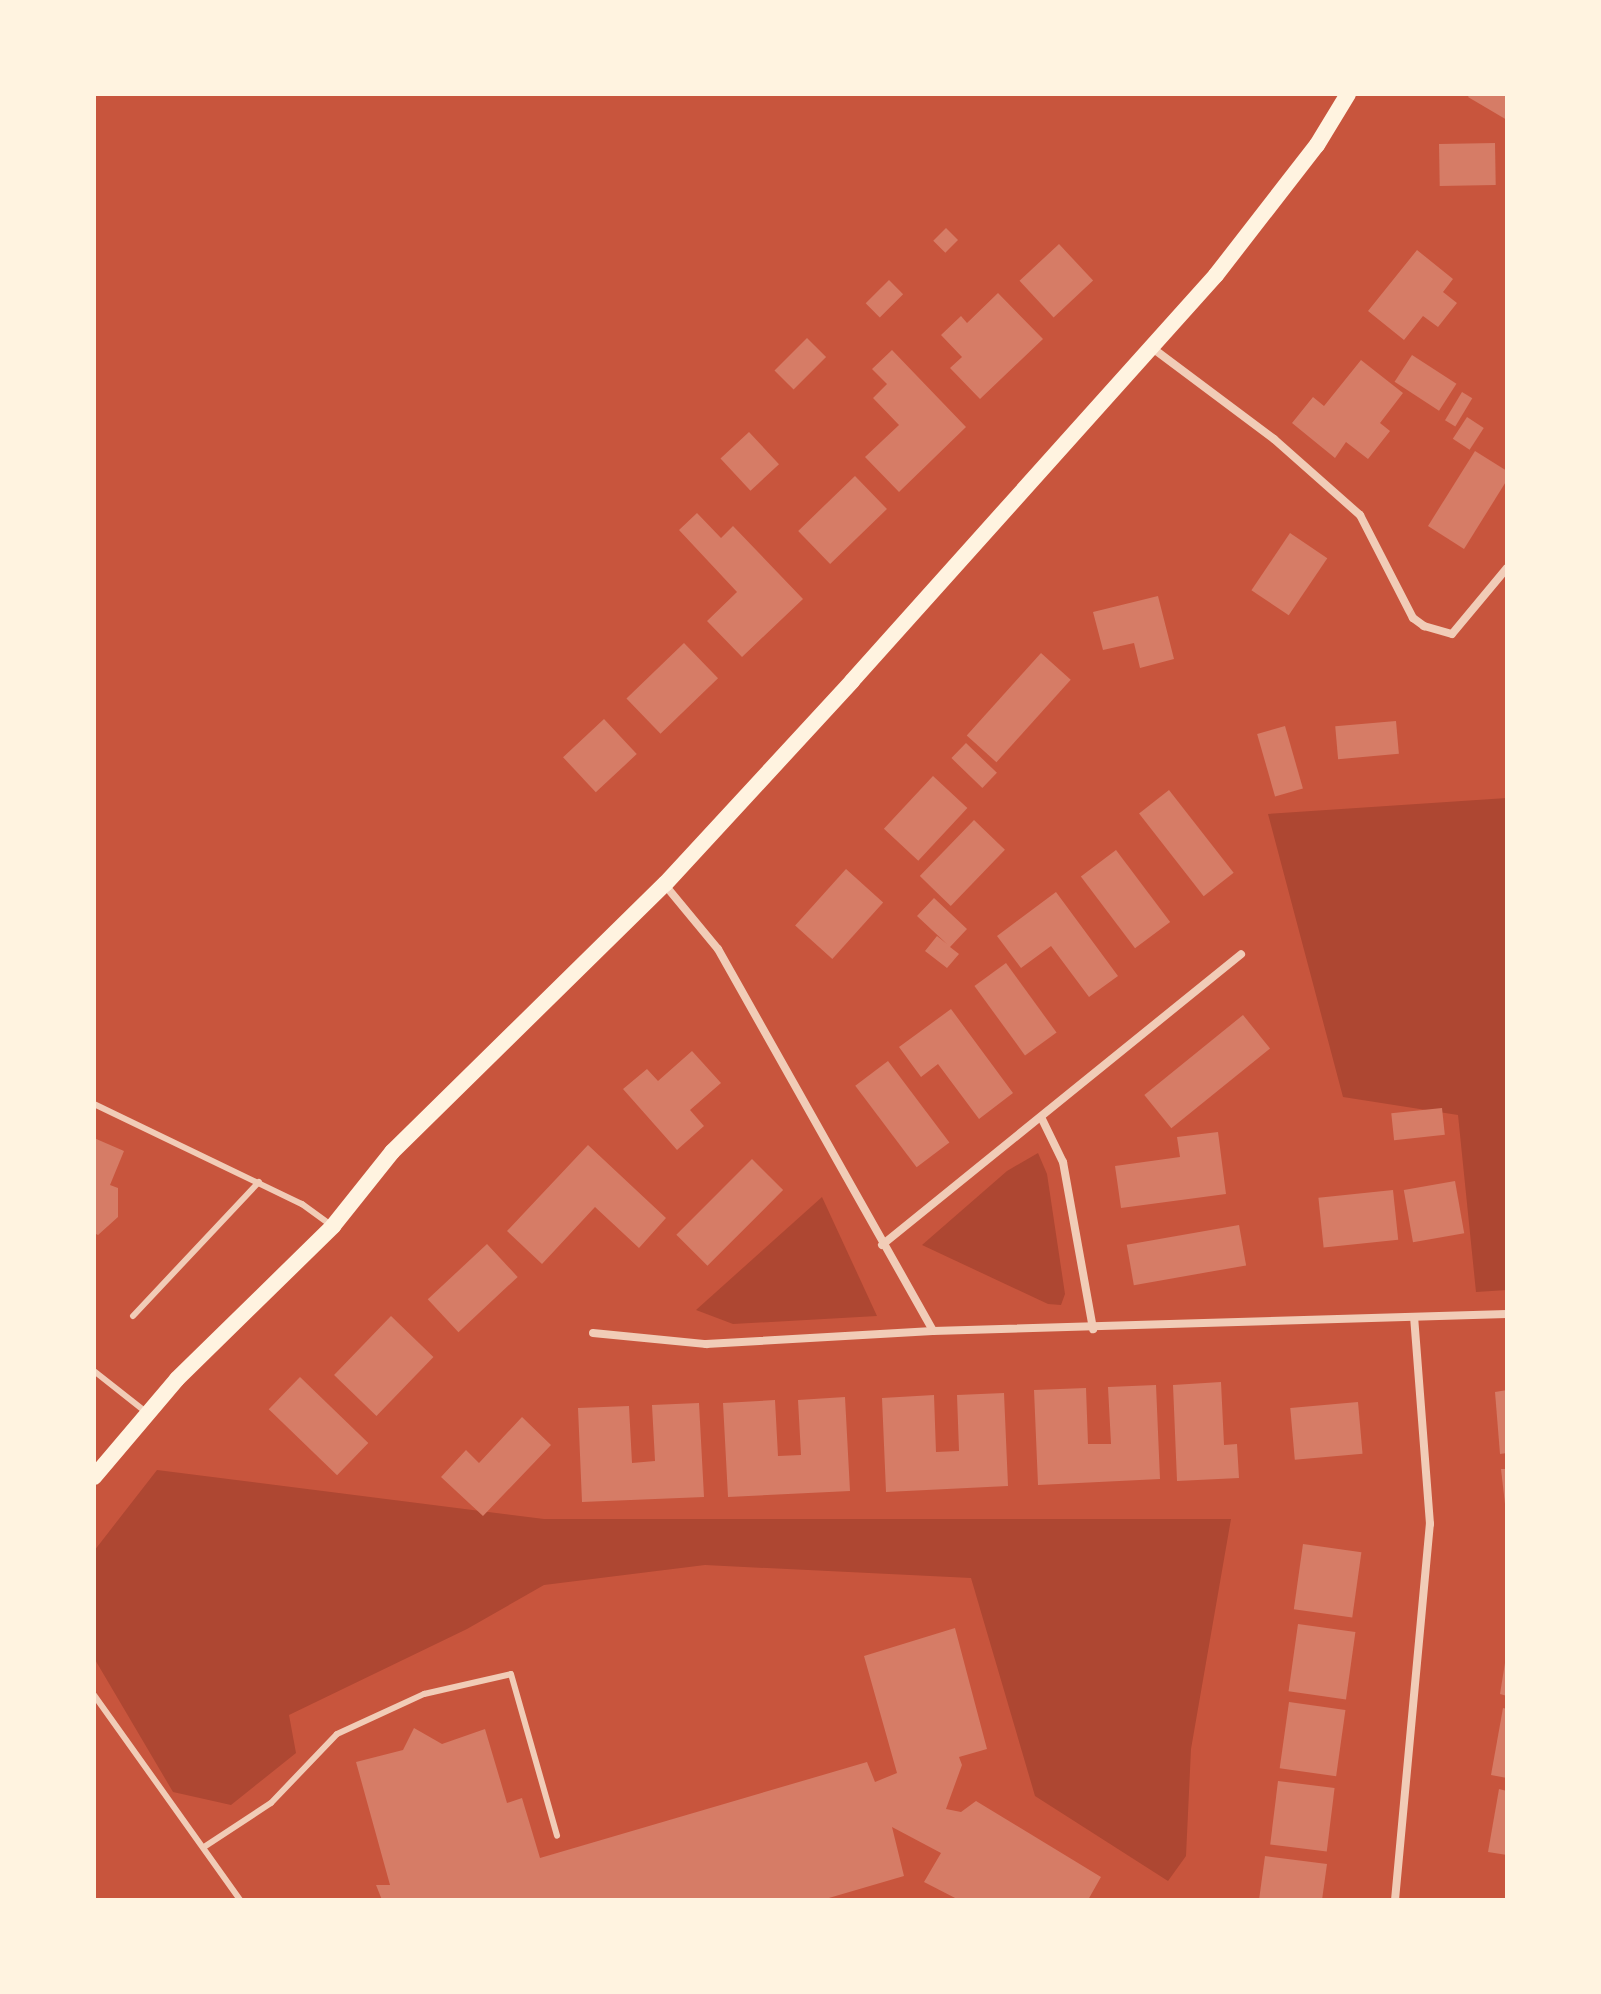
<!DOCTYPE html>
<html>
<head>
<meta charset="utf-8">
<style>
	body { margin:0 }
	#map { position:relative; width:1601px; height:1994px; overflow:hidden; background:#c8553d; font-family:Inter,sans-serif }
	div>[style] { position:absolute }
	.green>* { inset:0; background:#ae4732 }
	.building>* { inset:0; background:#d67c66; transform-origin:0 0 }
	.service>* { height:6px; margin:-3px; padding:0 3px; transform-origin:3px; border-radius:3px; background:#f1ccb7 }
	.minor>* { height:8px; margin:-4px; padding:0 4px; transform-origin:4px; border-radius:4px; background:#f1ccb7 }
	.secondary>* { height:16px; margin:-8px; padding:0 8px; transform-origin:8px; border-radius:8px; background:#fff3e0 }
	span { translate:-50% -50%; white-space:nowrap; text-align:center; line-height:1.15; -webkit-text-stroke:6px #fff3e0; paint-order:stroke }
	.frame { position:absolute; inset:0; border:96px solid #fff3e0; pointer-events:none }
</style>
</head>
<body>
<div id="map">
	<div class="green">
		<div style="clip-path:polygon(1507px 798px,1507px 1290px,1476px 1292px,1458px 1115px,1343px 1097px,1268px 814px)"></div>
		<div style="clip-path:polygon(1038px 1153px,1047px 1174px,1065px 1294px,1061px 1305px,1048px 1304px,922px 1245px,1007px 1171px)"></div>
		<div style="clip-path:polygon(822px 1197px,877px 1316px,733px 1324px,696px 1310px)"></div>
		<div style="clip-path:polygon(157px 1470px,544px 1519px,1231px 1519px,1191px 1749px,1186px 1856px,1168px 1881px,1035px 1796px,971px 1578px,705px 1565px,544px 1585px,467px 1629px,289px 1715px,296px 1753px,231px 1805px,173px 1792px,94px 1658px,94px 1551px)"></div>
	</div>
	<div class="building">
		<div style="clip-path:polygon(1470px 94px,1507px 94px,1507px 120px,1468px 97px)"></div>
		<div style="left:1495px;top:143px;width:42px;height:56px;rotate:89deg"></div>
		<div style="left:946px;top:228px;width:17px;height:18px;rotate:45deg"></div>
		<div style="left:1059px;top:244px;width:50px;height:54px;rotate:47deg"></div>
		<div style="clip-path:polygon(1417px 250px,1453px 279px,1443px 292px,1457px 303px,1438px 327px,1423px 316px,1404px 340px,1368px 311px)"></div>
		<div style="left:889px;top:280px;width:20px;height:33px;rotate:45deg"></div>
		<div style="clip-path:polygon(998px 293px,1043px 339px,980px 399px,950px 368px,962px 357px,941px 335px,961px 316px,967px 323px)"></div>
		<div style="left:807px;top:338px;width:27px;height:46px;rotate:45deg"></div>
		<div style="clip-path:polygon(892px 350px,966px 427px,899px 492px,865px 457px,899px 425px,873px 398px,887px 384px,872px 369px)"></div>
		<div style="left:1412px;top:355px;width:53px;height:32px;rotate:33deg"></div>
		<div style="clip-path:polygon(1361px 360px,1403px 393px,1380px 423px,1390px 431px,1368px 459px,1346px 442px,1335px 458px,1292px 423px,1313px 397px,1324px 406px)"></div>
		<div style="left:1462px;top:392px;width:12px;height:33px;rotate:31deg"></div>
		<div style="left:1467px;top:417px;width:20px;height:26px;rotate:33deg"></div>
		<div style="left:749px;top:432px;width:44px;height:39px;rotate:47deg"></div>
		<div style="clip-path:polygon(1475px 451px,1507px 471px,1507px 480px,1464px 549px,1428px 526px)"></div>
		<div style="left:855px;top:476px;width:46px;height:79px;rotate:46deg"></div>
		<div style="clip-path:polygon(697px 513px,721px 538px,733px 526px,803px 599px,742px 657px,707px 621px,737px 592px,679px 530px)"></div>
		<div style="left:1290px;top:533px;width:45px;height:69px;rotate:34deg"></div>
		<div style="clip-path:polygon(1158px 596px,1174px 659px,1140px 668px,1134px 643px,1103px 650px,1093px 612px)"></div>
		<div style="left:684px;top:643px;width:49px;height:80px;rotate:46deg"></div>
		<div style="left:1041px;top:653px;width:40px;height:111px;rotate:42deg"></div>
		<div style="left:604px;top:719px;width:48px;height:56px;rotate:47deg"></div>
		<div style="left:1396px;top:721px;width:33px;height:61px;rotate:85deg"></div>
		<div style="left:1285px;top:726px;width:65px;height:29px;rotate:74deg"></div>
		<div style="left:966px;top:743px;width:43px;height:21px;rotate:44deg"></div>
		<div style="left:933px;top:776px;width:47px;height:72px;rotate:43deg"></div>
		<div style="left:1169px;top:790px;width:105px;height:38px;rotate:52deg"></div>
		<div style="left:974px;top:820px;width:43px;height:78px;rotate:44deg"></div>
		<div style="left:1116px;top:850px;width:90px;height:44px;rotate:53deg"></div>
		<div style="left:846px;top:869px;width:50px;height:76px;rotate:42deg"></div>
		<div style="clip-path:polygon(1056px 892px,1118px 976px,1089px 997px,1051px 946px,1021px 968px,997px 936px)"></div>
		<div style="clip-path:polygon(934px 898px,967px 929px,950px 947px,959px 954px,947px 968px,925px 951px,937px 936px,947px 944px,917px 916px)"></div>
		<div style="left:1006px;top:963px;width:86px;height:39px;rotate:54deg"></div>
		<div style="clip-path:polygon(951px 1009px,1013px 1093px,979px 1119px,938px 1064px,921px 1077px,899px 1047px)"></div>
		<div style="left:1243px;top:1015px;width:43px;height:127px;rotate:51deg"></div>
		<div style="clip-path:polygon(692px 1051px,721px 1083px,690px 1110px,704px 1126px,677px 1150px,623px 1089px,647px 1069px,658px 1081px)"></div>
		<div style="left:888px;top:1061px;width:102px;height:41px;rotate:53deg"></div>
		<div style="left:1442px;top:1108px;width:27px;height:51px;rotate:84deg"></div>
		<div style="clip-path:polygon(1218px 1132px,1226px 1194px,1121px 1208px,1115px 1166px,1180px 1157px,1177px 1137px)"></div>
		<div style="clip-path:polygon(94px 1138px,124px 1151px,110px 1185px,118px 1188px,118px 1217px,98px 1235px,94px 1233px)"></div>
		<div style="clip-path:polygon(588px 1145px,666px 1218px,639px 1248px,595px 1207px,542px 1264px,507px 1231px)"></div>
		<div style="left:752px;top:1159px;width:44px;height:107px;rotate:45deg"></div>
		<div style="left:1455px;top:1181px;width:53px;height:52px;rotate:80deg"></div>
		<div style="left:1393px;top:1190px;width:50px;height:75px;rotate:84deg"></div>
		<div style="left:1239px;top:1225px;width:41px;height:114px;rotate:80deg"></div>
		<div style="left:487px;top:1244px;width:45px;height:81px;rotate:47deg"></div>
		<div style="left:391px;top:1316px;width:59px;height:82px;rotate:44deg"></div>
		<div style="left:300px;top:1377px;width:95px;height:45px;rotate:44deg"></div>
		<div style="clip-path:polygon(1221px 1382px,1224px 1445px,1237px 1444px,1239px 1478px,1177px 1481px,1173px 1385px)"></div>
		<div style="clip-path:polygon(1156px 1385px,1160px 1479px,1038px 1485px,1034px 1390px,1086px 1388px,1088px 1444px,1111px 1444px,1108px 1387px)"></div>
		<div style="clip-path:polygon(1507px 1390px,1507px 1453px,1500px 1454px,1495px 1392px)"></div>
		<div style="clip-path:polygon(1004px 1393px,1008px 1486px,886px 1492px,882px 1398px,934px 1395px,936px 1452px,959px 1451px,957px 1395px)"></div>
		<div style="clip-path:polygon(845px 1397px,850px 1491px,728px 1497px,723px 1403px,775px 1400px,778px 1456px,801px 1455px,798px 1400px)"></div>
		<div style="left:1358px;top:1402px;width:52px;height:68px;rotate:85deg"></div>
		<div style="clip-path:polygon(699px 1403px,704px 1497px,582px 1502px,578px 1408px,629px 1406px,632px 1463px,655px 1461px,652px 1405px)"></div>
		<div style="clip-path:polygon(522px 1417px,551px 1445px,483px 1516px,441px 1477px,466px 1450px,479px 1463px)"></div>
		<div style="clip-path:polygon(1501px 1469px,1507px 1469px,1507px 1504px,1505px 1504px)"></div>
		<div style="left:1303px;top:1544px;width:59px;height:66px;rotate:8deg"></div>
		<div style="left:1298px;top:1624px;width:58px;height:68px;rotate:8deg"></div>
		<div style="clip-path:polygon(955px 1628px,987px 1749px,959px 1757px,962px 1765px,946px 1809px,961px 1812px,976px 1801px,1101px 1877px,1088px 1900px,959px 1900px,924px 1882px,941px 1853px,892px 1827px,904px 1876px,822px 1900px,382px 1900px,376px 1885px,390px 1885px,356px 1762px,403px 1750px,414px 1728px,442px 1744px,485px 1729px,507px 1803px,522px 1798px,540px 1858px,867px 1762px,875px 1782px,897px 1773px,864px 1656px)"></div>
		<div style="clip-path:polygon(1505px 1663px,1507px 1664px,1507px 1696px,1500px 1694px)"></div>
		<div style="left:1289px;top:1702px;width:57px;height:67px;rotate:8deg"></div>
		<div style="clip-path:polygon(1503px 1708px,1507px 1709px,1507px 1778px,1491px 1775px)"></div>
		<div style="left:1278px;top:1781px;width:57px;height:64px;rotate:7deg"></div>
		<div style="clip-path:polygon(1499px 1789px,1507px 1791px,1507px 1855px,1488px 1852px)"></div>
		<div style="clip-path:polygon(1265px 1856px,1327px 1864px,1322px 1900px,1259px 1900px)"></div>
	</div>
	<div class="service">
		<div style="left:94px;top:1104px;width:231px;rotate:25.7deg"></div>
		<div style="left:302px;top:1204px;width:37px;rotate:36deg"></div>
		<div style="left:133px;top:1316px;width:184px;rotate:-46.8deg"></div>
		<div style="left:94px;top:1371px;width:66px;rotate:38.3deg"></div>
		<div style="left:94px;top:1695px;width:252px;rotate:54.5deg"></div>
		<div style="left:204px;top:1847px;width:80px;rotate:-33.3deg"></div>
		<div style="left:271px;top:1803px;width:95px;rotate:-46.3deg"></div>
		<div style="left:337px;top:1734px;width:96px;rotate:-24.7deg"></div>
		<div style="left:424px;top:1694px;width:89px;rotate:-12.9deg"></div>
		<div style="left:511px;top:1674px;width:168px;rotate:74.1deg"></div>
	</div>
	<div class="minor">
		<div style="left:1151px;top:347px;width:154px;rotate:36.8deg"></div>
		<div style="left:1274px;top:439px;width:115px;rotate:41.5deg"></div>
		<div style="left:1360px;top:515px;width:116px;rotate:62.8deg"></div>
		<div style="left:1413px;top:618px;width:14px;rotate:36deg"></div>
		<div style="left:1424px;top:626px;width:29px;rotate:16deg"></div>
		<div style="left:1452px;top:634px;width:86px;rotate:-50.2deg"></div>
		<div style="left:665px;top:885px;width:83px;rotate:50.4deg"></div>
		<div style="left:718px;top:949px;width:438px;rotate:60.6deg"></div>
		<div style="left:1042px;top:1119px;width:48px;rotate:64deg"></div>
		<div style="left:1063px;top:1162px;width:170px;rotate:79.8deg"></div>
		<div style="left:882px;top:1245px;width:462px;rotate:-39deg"></div>
		<div style="left:593px;top:1333px;width:114px;rotate:5.6deg"></div>
		<div style="left:706px;top:1344px;width:227px;rotate:-3.3deg"></div>
		<div style="left:933px;top:1331px;width:574px;rotate:-1.7deg"></div>
		<div style="left:1395px;top:1900px;width:378px;rotate:-84.7deg"></div>
		<div style="left:1430px;top:1524px;width:207px;rotate:-94.4deg"></div>
	</div>
	<div class="secondary">
		<div style="left:94px;top:1477px;width:128px;rotate:-49.7deg"></div>
		<div style="left:177px;top:1379px;width:219px;rotate:-44.4deg"></div>
		<div style="left:333px;top:1226px;width:95px;rotate:-51.4deg"></div>
		<div style="left:392px;top:1152px;width:383px;rotate:-44.5deg"></div>
		<div style="left:665px;top:884px;width:276px;rotate:-47.3deg"></div>
		<div style="left:852px;top:681px;width:545px;rotate:-48.12deg"></div>
		<div style="left:1216px;top:275px;width:165px;rotate:-52.2deg"></div>
		<div style="left:1317px;top:145px;width:60px;rotate:-58.7deg"></div>
	</div>
	<div class="frame"></div>
</div>
</body>
</html>
